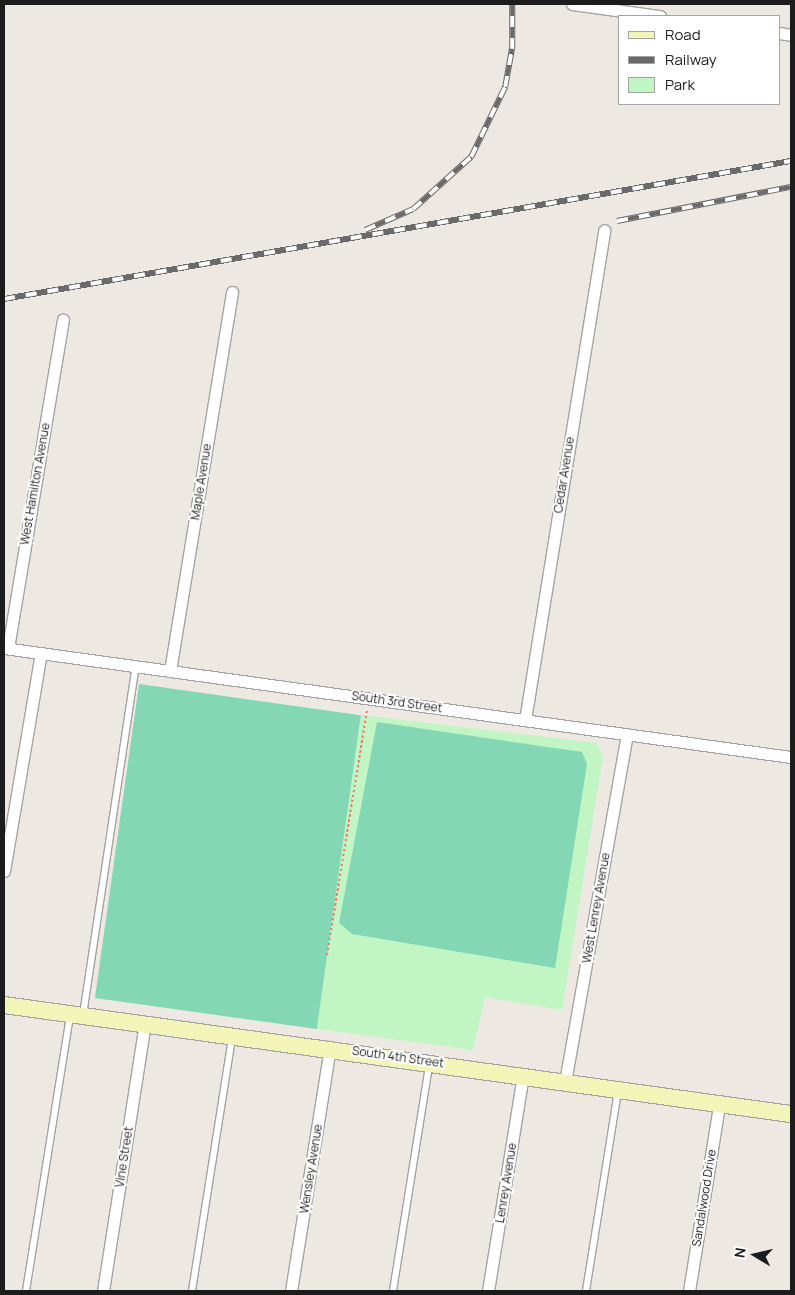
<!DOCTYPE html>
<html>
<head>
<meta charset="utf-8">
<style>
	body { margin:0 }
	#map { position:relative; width:795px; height:1295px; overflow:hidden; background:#ede9e2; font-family:Manrope,sans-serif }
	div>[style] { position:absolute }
	.park>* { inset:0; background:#c1f5c3 }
	.pitch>* { inset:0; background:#84d7b5; transform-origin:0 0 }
	.path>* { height:2px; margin-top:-1px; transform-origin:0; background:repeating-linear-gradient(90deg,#f07970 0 2.5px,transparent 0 5px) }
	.roads { filter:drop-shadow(1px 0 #a3a3a3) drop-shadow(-1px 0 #a3a3a3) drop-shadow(0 1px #a3a3a3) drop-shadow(0 -1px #a3a3a3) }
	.service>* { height:5.5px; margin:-2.75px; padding:0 2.75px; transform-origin:2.75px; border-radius:2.75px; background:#fff }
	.minor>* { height:11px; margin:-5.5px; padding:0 5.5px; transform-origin:5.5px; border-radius:5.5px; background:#fff }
	.secondary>* { height:16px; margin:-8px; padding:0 8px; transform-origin:8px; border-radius:8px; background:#f3f5b8 }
	.rail>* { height:5.5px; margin-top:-2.75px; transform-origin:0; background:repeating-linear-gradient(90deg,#fff 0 11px,#6a6a6a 0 22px); box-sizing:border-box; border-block:1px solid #6a6a6a }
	span { translate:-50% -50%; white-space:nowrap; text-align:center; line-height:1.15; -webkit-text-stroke:4px #fff; paint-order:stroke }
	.street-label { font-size:12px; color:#1c1c1c }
	.frame { position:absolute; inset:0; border:5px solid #1c1c1c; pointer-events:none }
	.legend { position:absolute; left:618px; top:15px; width:162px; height:90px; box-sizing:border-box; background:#fff; border:1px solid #a4a4a4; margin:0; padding:6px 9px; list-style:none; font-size:15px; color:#1c1c1c }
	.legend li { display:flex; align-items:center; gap:10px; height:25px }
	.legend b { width:25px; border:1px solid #a4a4a4 }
	.north { position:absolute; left:730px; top:1230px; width:50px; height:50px; -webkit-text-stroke:4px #fff; paint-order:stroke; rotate:279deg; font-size:14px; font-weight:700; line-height:20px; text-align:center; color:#1c1c1c }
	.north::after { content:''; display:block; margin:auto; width:18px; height:22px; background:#1c1c1c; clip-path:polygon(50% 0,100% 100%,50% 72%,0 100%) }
</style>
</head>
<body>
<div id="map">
	<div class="park">
		<div style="clip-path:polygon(361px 715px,597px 743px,603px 757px,562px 1010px,485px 997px,473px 1050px,310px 1028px)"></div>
	</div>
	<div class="pitch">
		<div style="left:139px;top:684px;width:224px;height:317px;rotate:8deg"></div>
		<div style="clip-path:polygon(377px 722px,582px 752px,587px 764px,555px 968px,352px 934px,339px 923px)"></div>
	</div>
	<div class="path">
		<div style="left:327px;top:955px;width:248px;rotate:-80.7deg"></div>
	</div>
	<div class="roads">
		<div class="service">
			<div style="left:83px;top:1015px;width:353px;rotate:-81.4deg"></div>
			<div style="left:26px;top:1291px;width:278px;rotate:-80.9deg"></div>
			<div style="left:192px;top:1291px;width:255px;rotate:-81deg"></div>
			<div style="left:393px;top:1291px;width:228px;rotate:-80.9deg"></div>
			<div style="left:586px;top:1291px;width:203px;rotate:-80.9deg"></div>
		</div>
		<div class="minor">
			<div style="left:572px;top:4px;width:89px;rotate:7.8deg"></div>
			<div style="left:779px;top:33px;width:12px;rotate:9deg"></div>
			<div style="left:4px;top:648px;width:795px;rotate:7.89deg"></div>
			<div style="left:8px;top:648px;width:333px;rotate:-80.5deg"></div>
			<div style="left:170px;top:671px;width:384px;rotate:-80.7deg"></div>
			<div style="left:525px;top:720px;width:496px;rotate:-80.8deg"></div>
			<div style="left:4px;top:871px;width:221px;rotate:-80.4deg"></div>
			<div style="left:565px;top:1082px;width:353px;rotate:-79.9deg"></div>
			<div style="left:103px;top:1291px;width:271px;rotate:-81.1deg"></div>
			<div style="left:291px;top:1291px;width:247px;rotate:-80.9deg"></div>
			<div style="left:488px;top:1291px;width:218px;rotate:-80.8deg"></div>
			<div style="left:689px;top:1291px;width:187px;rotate:-80.8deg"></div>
		</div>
		<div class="secondary">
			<div style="left:4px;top:1005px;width:795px;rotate:7.89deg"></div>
		</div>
	</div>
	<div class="rail">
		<div style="left:617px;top:221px;width:177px;rotate:-11.1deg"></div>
		<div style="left:365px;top:230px;width:52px;rotate:-23.6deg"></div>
		<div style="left:413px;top:209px;width:78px;rotate:-41.9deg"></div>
		<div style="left:471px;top:157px;width:78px;rotate:-64.1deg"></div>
		<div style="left:505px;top:87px;width:39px;rotate:-80deg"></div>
		<div style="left:512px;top:49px;width:45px;rotate:-90deg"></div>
		<div style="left:4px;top:299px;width:799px;rotate:-9.95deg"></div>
	</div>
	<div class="street-label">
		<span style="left:564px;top:475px;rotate:-81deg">Cedar Avenue</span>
		<span style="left:201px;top:482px;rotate:-81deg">Maple Avenue</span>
		<span style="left:35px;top:484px;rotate:-80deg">West Hamilton Avenue</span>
		<span style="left:397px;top:702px;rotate:8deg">South 3rd Street</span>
		<span style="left:596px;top:908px;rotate:-80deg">West Lenrey Avenue</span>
		<span style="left:398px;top:1057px;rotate:8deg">South 4th Street</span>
		<span style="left:124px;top:1157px;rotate:-81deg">Vine Street</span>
		<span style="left:311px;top:1169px;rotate:-81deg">Wensley Avenue</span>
		<span style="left:506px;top:1183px;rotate:-81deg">Lenrey Avenue</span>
		<span style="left:704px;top:1198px;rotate:-81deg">Sandalwood Drive</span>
	</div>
	<div class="frame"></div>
	<ul class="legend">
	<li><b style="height:6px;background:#f3f5b8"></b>Road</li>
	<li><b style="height:6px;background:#6a6a6a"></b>Railway</li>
	<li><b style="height:14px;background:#c1f5c3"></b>Park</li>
	</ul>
	<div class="north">N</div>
</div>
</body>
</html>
